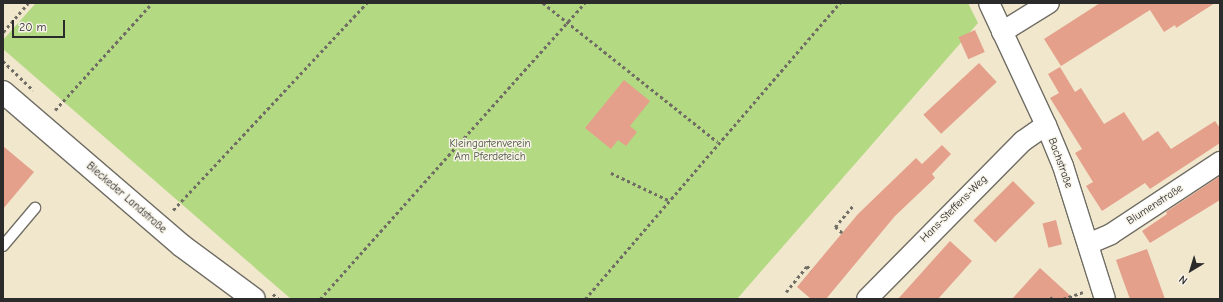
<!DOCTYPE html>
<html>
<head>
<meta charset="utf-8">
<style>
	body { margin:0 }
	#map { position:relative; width:1223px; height:302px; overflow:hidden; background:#f1e7cd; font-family:"Comic Neue",sans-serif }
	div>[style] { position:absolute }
	.green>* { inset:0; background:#b3d982 }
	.building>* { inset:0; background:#e4a08b; transform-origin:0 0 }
	.path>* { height:2.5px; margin-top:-1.25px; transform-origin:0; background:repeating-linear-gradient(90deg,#706d64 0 3px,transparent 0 6px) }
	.roads { filter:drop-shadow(1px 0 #706d64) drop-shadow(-1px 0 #706d64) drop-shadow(0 1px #706d64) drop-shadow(0 -1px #706d64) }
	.service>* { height:10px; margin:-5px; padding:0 5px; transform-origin:5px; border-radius:5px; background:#fff }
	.minor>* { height:20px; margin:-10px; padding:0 10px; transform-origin:10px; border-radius:10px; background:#fff }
	.tertiary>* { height:22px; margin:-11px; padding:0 11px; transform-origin:11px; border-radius:11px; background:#fff }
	span { translate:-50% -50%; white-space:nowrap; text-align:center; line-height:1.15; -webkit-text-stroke:3px #f7f3e8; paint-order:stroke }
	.park-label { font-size:11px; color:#4d5641 }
	.street-label { font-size:11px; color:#2b2b2b }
	.frame { position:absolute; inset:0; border:4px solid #2b2b2b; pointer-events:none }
	.north { position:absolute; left:1171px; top:250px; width:40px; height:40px; -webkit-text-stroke:3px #f7f3e8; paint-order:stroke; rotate:218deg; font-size:11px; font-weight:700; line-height:16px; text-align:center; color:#2b2b2b }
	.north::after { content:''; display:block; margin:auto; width:14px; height:18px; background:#2b2b2b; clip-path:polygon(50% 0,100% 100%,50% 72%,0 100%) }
	.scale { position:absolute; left:12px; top:20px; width:53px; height:18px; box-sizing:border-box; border:2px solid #2b2b2b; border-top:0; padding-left:5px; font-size:12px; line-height:14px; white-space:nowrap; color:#2b2b2b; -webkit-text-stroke:3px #f7f3e8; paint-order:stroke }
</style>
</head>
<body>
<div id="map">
	<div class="green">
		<div style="clip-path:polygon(36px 3px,968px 3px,978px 23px,737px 299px,291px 299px,3px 49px,3px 40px)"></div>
	</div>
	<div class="building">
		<div style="clip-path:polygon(1100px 3px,1215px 3px,1176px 28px,1175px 25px,1164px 32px,1150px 10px,1061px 66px,1044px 39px)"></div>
		<div style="left:975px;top:30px;width:24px;height:18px;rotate:66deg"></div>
		<div style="left:979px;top:63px;width:26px;height:76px;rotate:47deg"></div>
		<div style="clip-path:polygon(1060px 67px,1075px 92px,1081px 88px,1104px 124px,1124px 112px,1143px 141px,1158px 131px,1171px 149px,1215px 121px,1220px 128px,1220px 143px,1150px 189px,1145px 183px,1102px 211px,1086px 186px,1093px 182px,1075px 153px,1082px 149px,1050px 98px,1059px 93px,1048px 74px)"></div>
		<div style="clip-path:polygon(624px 80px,650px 101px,630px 126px,637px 132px,626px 146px,618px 140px,611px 149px,585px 128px)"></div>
		<div style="clip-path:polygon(942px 145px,951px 154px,932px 174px,935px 178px,895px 216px,826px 299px,811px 299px,797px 287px,858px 214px,916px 158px,922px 164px)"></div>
		<div style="clip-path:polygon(3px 146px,34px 172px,3px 209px)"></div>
		<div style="clip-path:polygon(1220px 176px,1220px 200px,1150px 243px,1142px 231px,1167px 214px,1166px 212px)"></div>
		<div style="left:1013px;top:181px;width:31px;height:56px;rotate:45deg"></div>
		<div style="left:1056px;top:220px;width:25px;height:14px;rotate:76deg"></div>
		<div style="clip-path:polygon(950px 241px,972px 261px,938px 299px,898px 299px)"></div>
		<div style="clip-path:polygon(1147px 249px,1165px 299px,1130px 299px,1123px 280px,1116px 260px)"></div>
		<div style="clip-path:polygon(1040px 268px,1074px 299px,1012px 299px)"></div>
	</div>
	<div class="path">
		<div style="left:543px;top:3px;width:223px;rotate:38.5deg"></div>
		<div style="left:3px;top:32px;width:38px;rotate:-49deg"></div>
		<div style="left:3px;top:61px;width:42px;rotate:44deg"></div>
		<div style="left:55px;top:110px;width:144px;rotate:-47.8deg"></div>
		<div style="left:611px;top:173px;width:63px;rotate:25.3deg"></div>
		<div style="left:173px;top:210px;width:284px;rotate:-46.9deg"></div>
		<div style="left:842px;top:233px;width:9px;rotate:-139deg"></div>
		<div style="left:835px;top:227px;width:30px;rotate:-50deg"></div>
		<div style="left:786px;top:292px;width:33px;rotate:-51deg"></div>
		<div style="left:807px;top:266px;width:6px;rotate:45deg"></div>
		<div style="left:273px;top:294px;width:8px;rotate:40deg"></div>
		<div style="left:1050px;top:297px;width:4px;rotate:34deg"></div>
		<div style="left:320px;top:299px;width:397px;rotate:-48.2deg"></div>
		<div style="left:585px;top:299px;width:391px;rotate:-49.3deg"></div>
		<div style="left:1063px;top:299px;width:21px;rotate:-19deg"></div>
	</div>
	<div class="roads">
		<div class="service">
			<div style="left:3px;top:246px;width:50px;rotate:-49.9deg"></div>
		</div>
		<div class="minor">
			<div style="left:989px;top:3px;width:135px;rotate:65deg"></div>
			<div style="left:1046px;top:125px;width:44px;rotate:67.5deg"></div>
			<div style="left:1063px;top:166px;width:139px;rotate:72.5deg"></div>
			<div style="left:1002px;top:32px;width:55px;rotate:-31.7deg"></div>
			<div style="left:1088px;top:244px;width:25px;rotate:-23deg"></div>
			<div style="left:1111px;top:234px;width:131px;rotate:-33.4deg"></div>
			<div style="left:867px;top:299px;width:222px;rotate:-45.4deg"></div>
			<div style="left:1023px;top:141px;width:28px;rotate:-35deg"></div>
		</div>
		<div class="tertiary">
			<div style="left:3px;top:92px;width:236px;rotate:40.7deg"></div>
			<div style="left:182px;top:246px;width:89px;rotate:36.4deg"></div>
		</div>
	</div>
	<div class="park-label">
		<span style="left:490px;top:151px">Kleingartenverein<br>Am Pferdeteich</span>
	</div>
	<div class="street-label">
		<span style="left:1060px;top:163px;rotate:70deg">Bachstraße</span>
		<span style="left:126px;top:198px;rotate:41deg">Bleckeder Landstraße</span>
		<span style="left:1155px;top:205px;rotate:-33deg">Blumenstraße</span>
		<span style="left:954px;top:209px;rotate:-45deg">Hans-Steffens-Weg</span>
	</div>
	<div class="frame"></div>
	<div class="north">N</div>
	<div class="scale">20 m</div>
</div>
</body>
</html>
